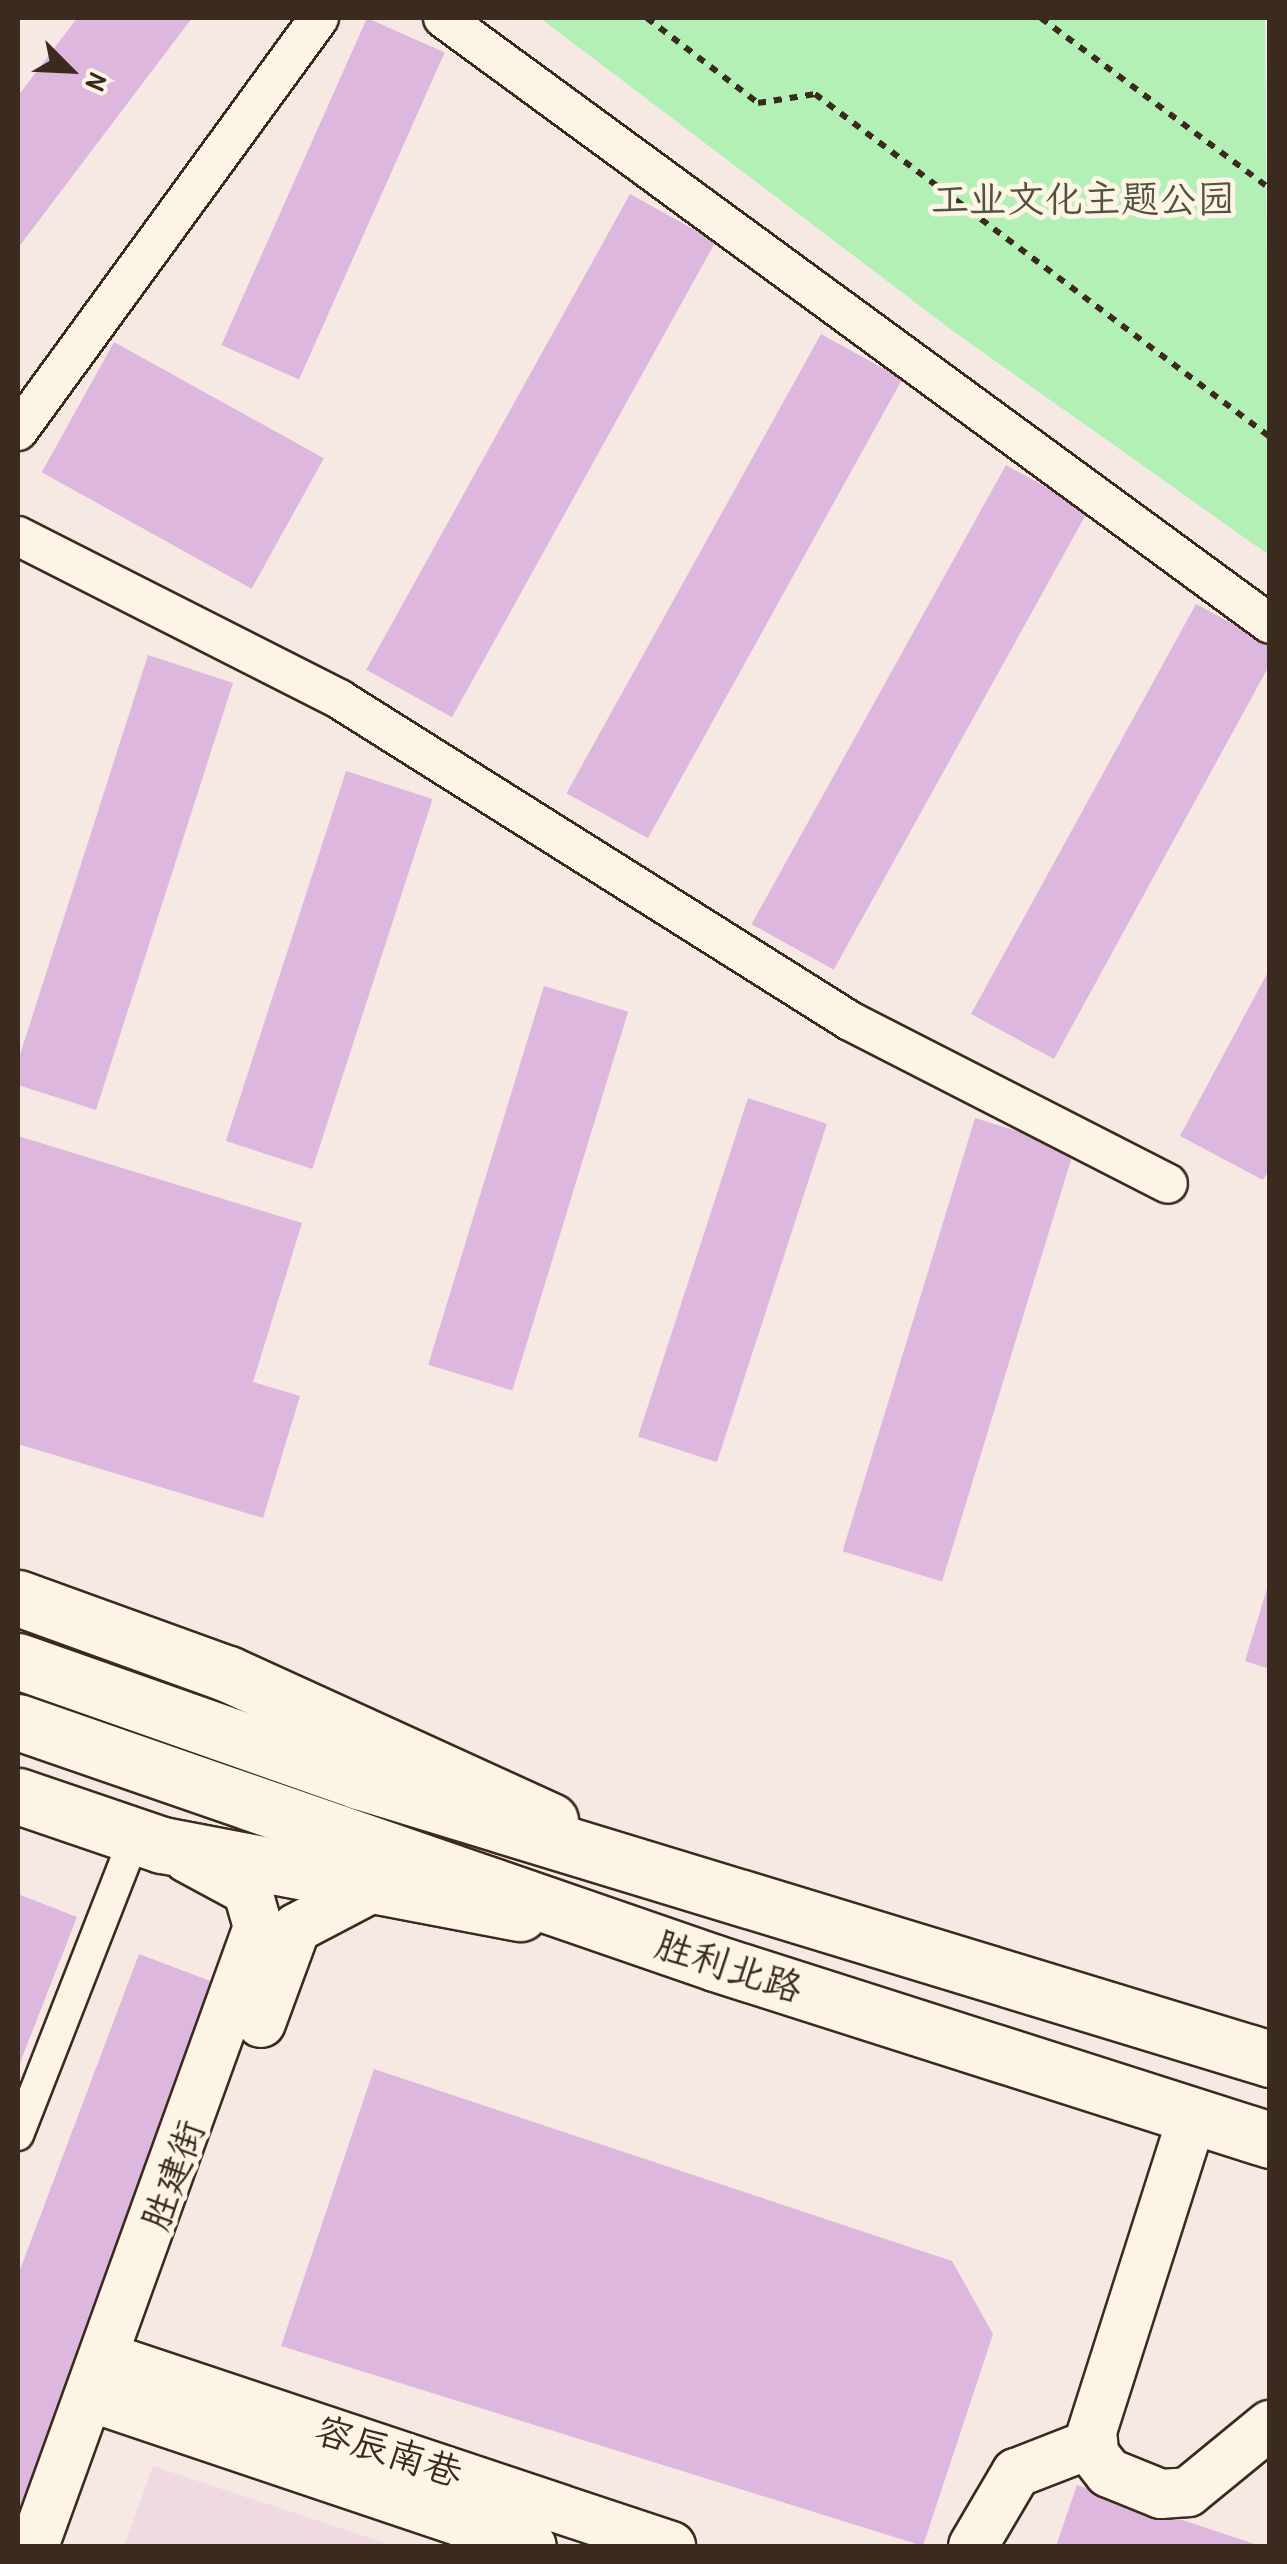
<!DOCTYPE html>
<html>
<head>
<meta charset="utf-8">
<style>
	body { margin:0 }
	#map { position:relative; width:1287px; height:2564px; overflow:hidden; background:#f6e9e4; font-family:"Patrick Hand","LXGW WenKai TC",sans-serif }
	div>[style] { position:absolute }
	.built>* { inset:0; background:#efdae2 }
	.green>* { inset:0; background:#b2f0b6 }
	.building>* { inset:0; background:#deb7df; transform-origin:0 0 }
	.path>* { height:6px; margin-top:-3px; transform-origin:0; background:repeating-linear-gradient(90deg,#3b2a1e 0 8px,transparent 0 16px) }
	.roads { filter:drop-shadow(2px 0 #3b2a1e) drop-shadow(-2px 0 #3b2a1e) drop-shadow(0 2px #3b2a1e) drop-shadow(0 -2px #3b2a1e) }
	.pedestrian>* { height:30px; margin:-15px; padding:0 15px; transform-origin:15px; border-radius:15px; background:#fcf5e5 }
	.minor>* { height:38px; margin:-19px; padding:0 19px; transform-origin:19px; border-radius:19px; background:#fcf5e5 }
	.tertiary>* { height:48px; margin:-24px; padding:0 24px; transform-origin:24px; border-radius:24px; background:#fcf5e5 }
	.secondary>* { height:55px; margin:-27.5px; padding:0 27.5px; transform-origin:27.5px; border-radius:27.5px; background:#fcf5e5 }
	.trunk>* { height:55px; margin:-27.5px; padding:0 27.5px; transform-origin:27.5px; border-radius:27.5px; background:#fcf5e5 }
	span { translate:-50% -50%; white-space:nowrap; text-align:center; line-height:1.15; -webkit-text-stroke:10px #fcf5e5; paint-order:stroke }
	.park-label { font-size:38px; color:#53523c }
	.street-label { font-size:38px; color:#3b2a1e }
	.frame { position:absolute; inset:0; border:20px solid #3b2a1e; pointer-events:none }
	.north { position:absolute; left:20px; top:20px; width:100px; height:100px; -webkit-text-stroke:8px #fcf5e5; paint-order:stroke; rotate:114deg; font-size:28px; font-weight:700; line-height:40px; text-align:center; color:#3b2a1e }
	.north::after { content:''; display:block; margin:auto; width:35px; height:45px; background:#3b2a1e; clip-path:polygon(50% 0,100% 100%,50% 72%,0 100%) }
</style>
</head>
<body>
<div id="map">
	<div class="built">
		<div style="clip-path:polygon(153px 2466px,394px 2546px,124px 2546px)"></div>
	</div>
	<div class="green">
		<div style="clip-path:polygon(540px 18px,1265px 18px,1269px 555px,953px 331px)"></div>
	</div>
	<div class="building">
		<div style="clip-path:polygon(77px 18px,192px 18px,18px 248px,18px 96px)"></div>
		<div style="left:367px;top:18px;width:85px;height:358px;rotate:24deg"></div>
		<div style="left:630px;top:194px;width:98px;height:544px;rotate:29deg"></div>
		<div style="left:821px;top:334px;width:93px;height:525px;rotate:29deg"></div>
		<div style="left:114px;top:342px;width:240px;height:149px;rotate:29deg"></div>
		<div style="left:1006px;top:465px;width:94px;height:525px;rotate:29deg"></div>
		<div style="clip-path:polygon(1196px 604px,1270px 644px,1270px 664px,1054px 1059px,971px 1014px)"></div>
		<div style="clip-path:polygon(148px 655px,233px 683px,96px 1110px,18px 1085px,18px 1061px)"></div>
		<div style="left:346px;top:771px;width:91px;height:389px;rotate:18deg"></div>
		<div style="clip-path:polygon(1270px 968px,1270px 1169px,1263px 1180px,1180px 1136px)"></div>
		<div style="left:544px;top:986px;width:88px;height:396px;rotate:17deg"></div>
		<div style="left:748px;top:1098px;width:83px;height:356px;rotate:18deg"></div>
		<div style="left:975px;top:1118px;width:104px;height:453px;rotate:17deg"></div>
		<div style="clip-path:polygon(18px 1136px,302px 1223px,253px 1382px,300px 1396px,263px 1518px,18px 1444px)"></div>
		<div style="clip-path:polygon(1269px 1582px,1270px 1582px,1270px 1669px,1245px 1661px)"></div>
		<div style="clip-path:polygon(18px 1894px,77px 1917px,18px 2068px)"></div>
		<div style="clip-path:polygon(139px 1954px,221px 1985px,18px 2520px,18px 2275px)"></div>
		<div style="clip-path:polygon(374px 2069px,952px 2261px,993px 2334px,923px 2546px,281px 2346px)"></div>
		<div style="clip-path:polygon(1077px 2485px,1261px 2546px,1056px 2546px)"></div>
	</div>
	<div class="path">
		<div style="left:647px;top:18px;width:140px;rotate:37.4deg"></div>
		<div style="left:758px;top:103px;width:58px;rotate:-9deg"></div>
		<div style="left:815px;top:94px;width:570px;rotate:37.01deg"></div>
		<div style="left:1041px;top:18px;width:286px;rotate:36.7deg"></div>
	</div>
	<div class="roads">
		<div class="pedestrian">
			<div style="left:18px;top:2135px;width:321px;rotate:-68.6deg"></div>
		</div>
		<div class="minor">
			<div style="left:443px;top:18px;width:1025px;rotate:36.23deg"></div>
			<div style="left:18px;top:431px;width:511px;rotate:-53.91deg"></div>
			<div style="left:18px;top:536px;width:360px;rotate:26.9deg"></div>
			<div style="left:339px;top:699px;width:604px;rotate:32.22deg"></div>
			<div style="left:850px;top:1021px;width:357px;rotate:27.1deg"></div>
		</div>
		<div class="tertiary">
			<div style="left:261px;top:2023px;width:101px;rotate:-69.8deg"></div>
			<div style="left:296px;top:1928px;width:90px;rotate:-27.7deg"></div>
			<div style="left:1193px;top:2115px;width:333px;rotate:107.7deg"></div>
			<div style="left:1092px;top:2432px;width:22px;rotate:85deg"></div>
			<div style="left:1094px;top:2454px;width:24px;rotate:52deg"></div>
			<div style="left:1109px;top:2473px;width:56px;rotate:22deg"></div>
			<div style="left:1161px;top:2494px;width:27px;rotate:-4deg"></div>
			<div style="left:1188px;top:2492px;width:106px;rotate:-39.3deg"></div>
			<div style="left:105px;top:2357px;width:597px;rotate:18.47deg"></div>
			<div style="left:90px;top:2397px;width:466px;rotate:18.6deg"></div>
			<div style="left:34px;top:2546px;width:658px;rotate:-70.11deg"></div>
			<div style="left:258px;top:1927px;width:37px;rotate:-106deg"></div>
			<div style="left:248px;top:1891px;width:69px;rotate:-151.6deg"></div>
			<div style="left:973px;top:2546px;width:85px;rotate:-59.5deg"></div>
			<div style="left:1016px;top:2473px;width:83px;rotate:-21.3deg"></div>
		</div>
		<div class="secondary">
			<div style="left:18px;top:1598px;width:223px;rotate:19.9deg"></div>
			<div style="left:228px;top:1674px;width:354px;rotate:24.5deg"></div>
			<div style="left:18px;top:1796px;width:152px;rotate:18.8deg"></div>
			<div style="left:162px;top:1845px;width:364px;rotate:10.8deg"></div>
		</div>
		<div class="trunk">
			<div style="left:18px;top:1661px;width:361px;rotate:19.4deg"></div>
			<div style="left:358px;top:1781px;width:953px;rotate:16.95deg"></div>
			<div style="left:18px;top:1722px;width:737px;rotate:19.07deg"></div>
			<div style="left:715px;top:1963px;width:583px;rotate:17.69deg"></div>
		</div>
	</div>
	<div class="park-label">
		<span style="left:1083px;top:199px">工业文化主题公园</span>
	</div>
	<div class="street-label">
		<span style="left:729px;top:1966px;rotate:18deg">胜利北路</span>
		<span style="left:173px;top:2175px;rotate:-70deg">胜建街</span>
		<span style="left:389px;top:2451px;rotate:18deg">容辰南巷</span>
	</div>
	<div class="frame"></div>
	<div class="north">N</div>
</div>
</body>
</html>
